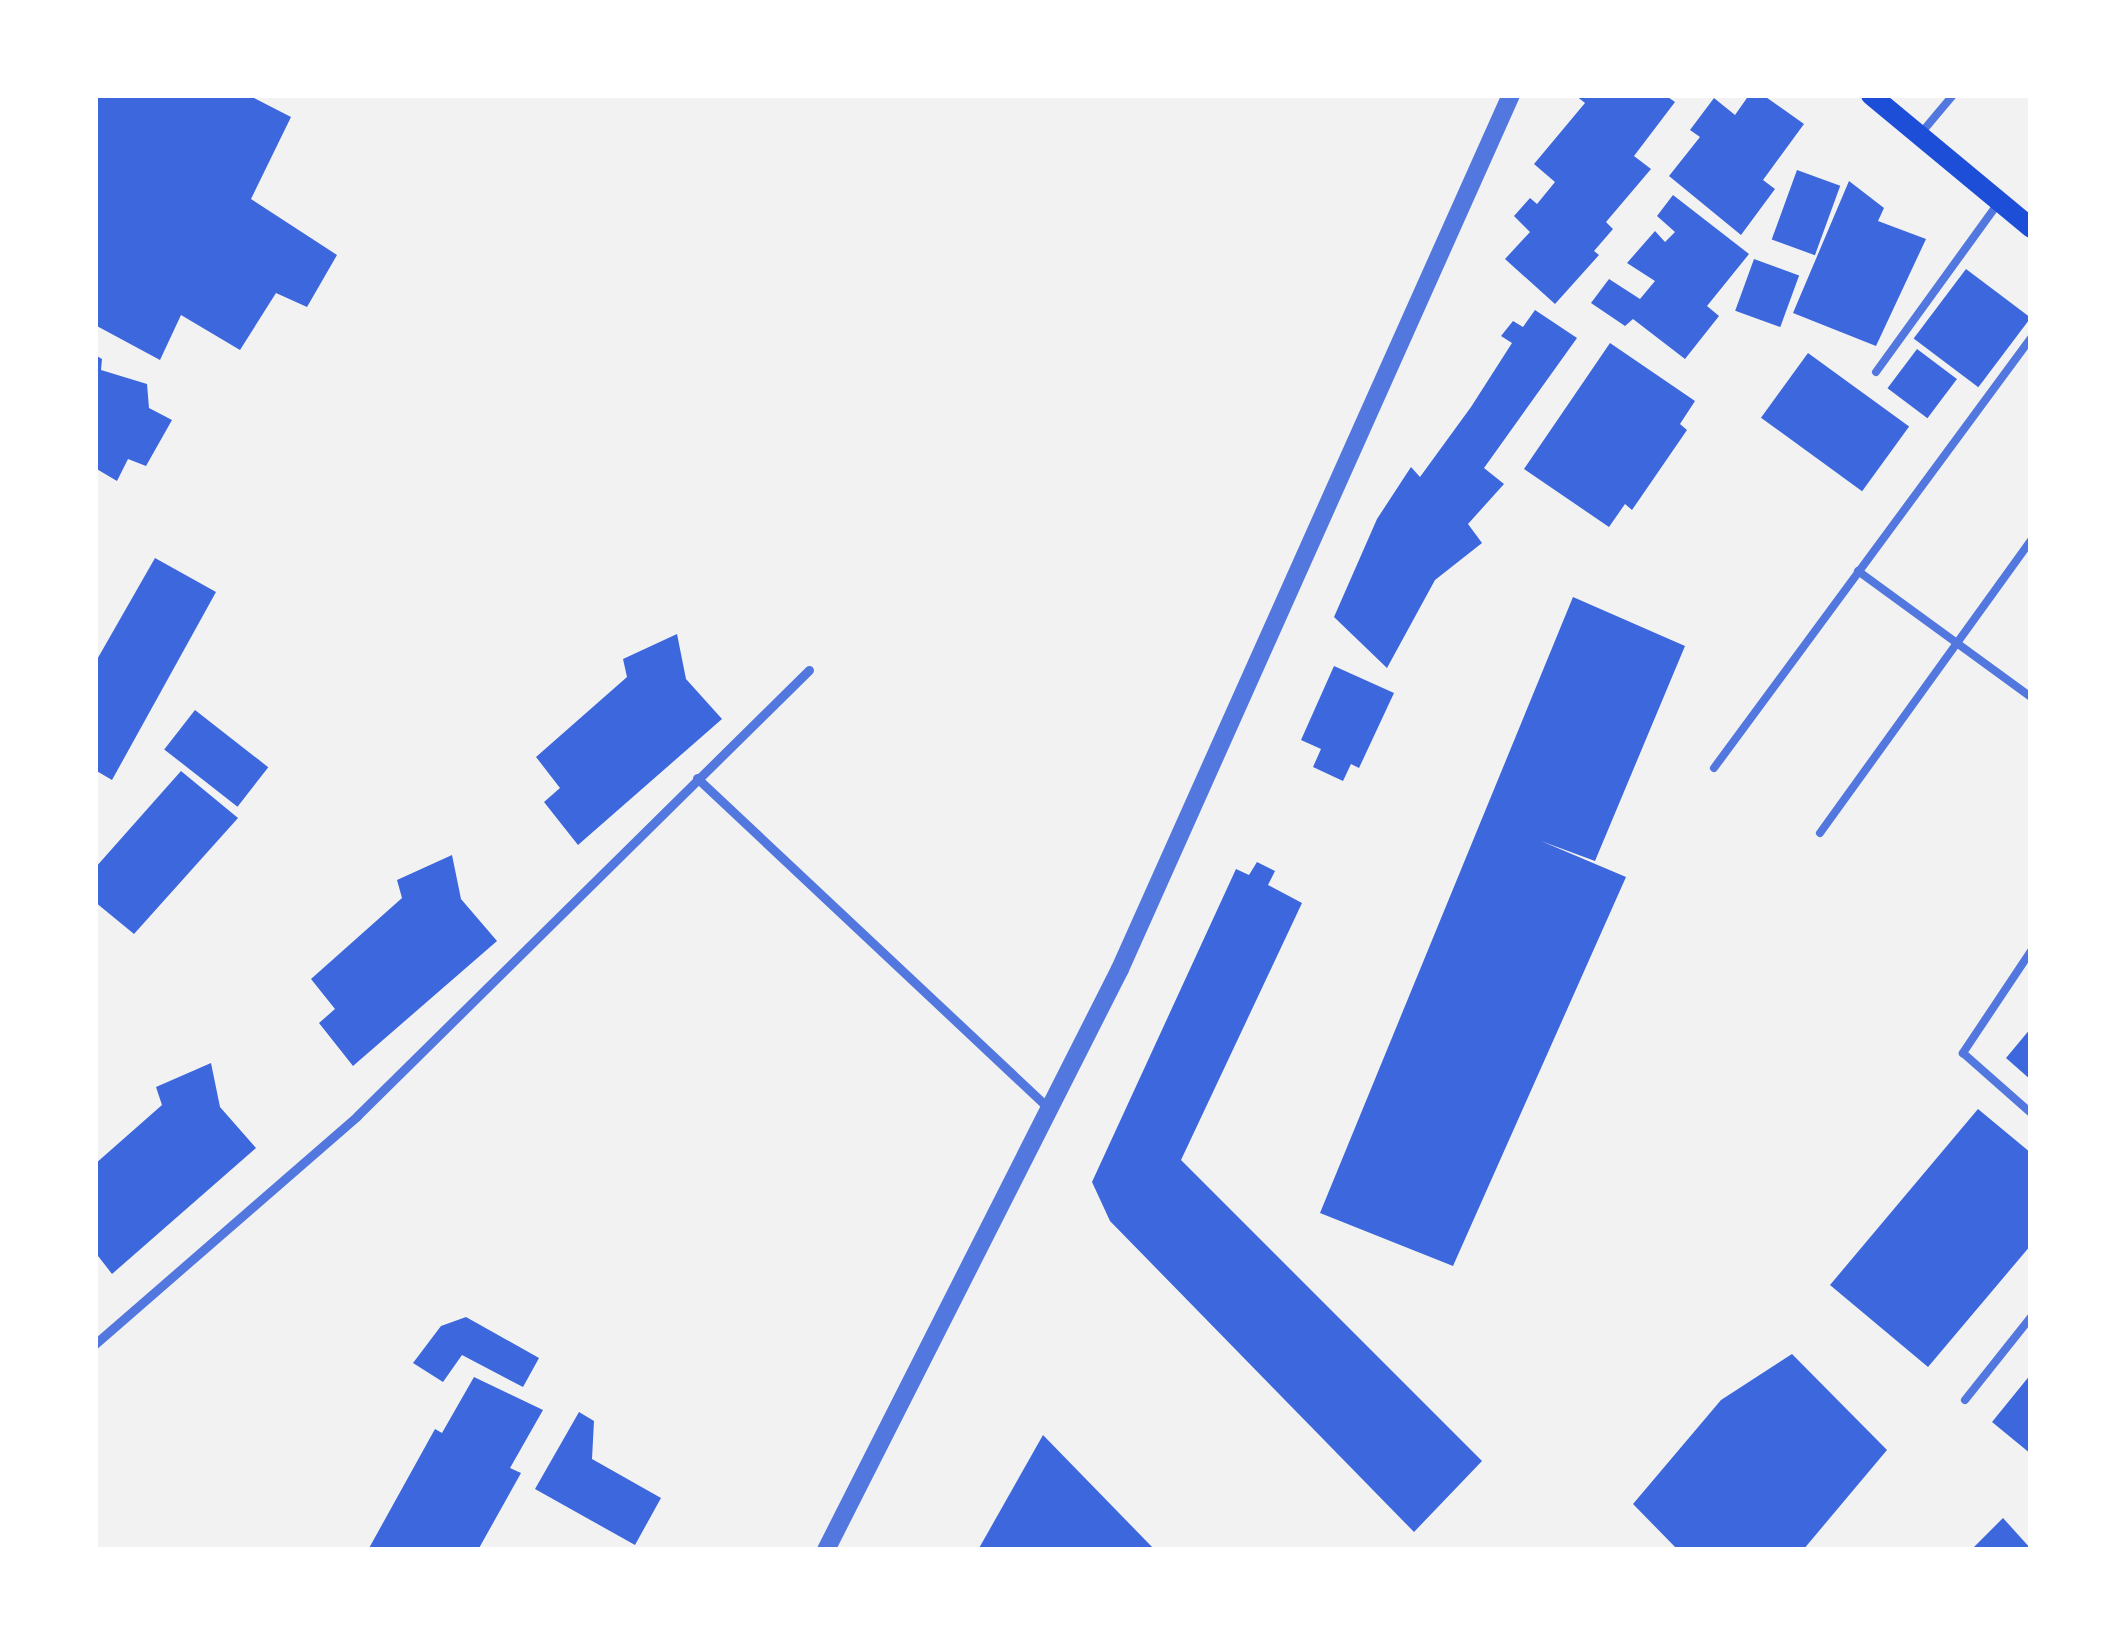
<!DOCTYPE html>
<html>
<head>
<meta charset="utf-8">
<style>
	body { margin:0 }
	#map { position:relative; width:2126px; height:1645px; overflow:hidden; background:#f2f2f2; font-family:Barlow,sans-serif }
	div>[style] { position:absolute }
	.building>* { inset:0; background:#3d67dc; transform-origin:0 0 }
	.service>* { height:8px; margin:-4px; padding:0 4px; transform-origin:4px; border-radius:4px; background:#5277de }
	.pedestrian>* { height:9px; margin:-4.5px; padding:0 4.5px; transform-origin:4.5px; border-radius:4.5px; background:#5277de }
	.tertiary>* { height:18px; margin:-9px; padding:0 9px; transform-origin:9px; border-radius:9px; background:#5277de }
	.secondary>* { height:20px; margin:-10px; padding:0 10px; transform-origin:10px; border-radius:10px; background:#1d4ed8 }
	span { translate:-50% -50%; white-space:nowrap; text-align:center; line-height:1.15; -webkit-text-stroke:8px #fff; paint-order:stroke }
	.frame { position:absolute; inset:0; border:98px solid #fff; pointer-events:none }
</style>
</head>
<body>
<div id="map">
	<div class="building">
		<div style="clip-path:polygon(95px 95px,248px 95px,291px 117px,251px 199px,337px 255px,307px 307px,276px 293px,240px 350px,181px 315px,160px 360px,95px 325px)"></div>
		<div style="clip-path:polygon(1575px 95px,1665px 95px,1675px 102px,1634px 156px,1651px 169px,1606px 222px,1613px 229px,1594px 251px,1599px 255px,1555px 304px,1505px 259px,1530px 232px,1514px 216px,1530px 198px,1537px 204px,1555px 182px,1534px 164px,1585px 103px)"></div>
		<div style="clip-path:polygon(1749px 95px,1763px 95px,1804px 124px,1763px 180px,1775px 189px,1741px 235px,1669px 176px,1700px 137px,1690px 130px,1714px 98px,1735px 115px)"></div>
		<div style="left:1797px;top:170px;width:46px;height:74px;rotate:20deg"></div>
		<div style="clip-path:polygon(1849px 181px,1884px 208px,1878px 221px,1926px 239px,1876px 346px,1793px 313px)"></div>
		<div style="clip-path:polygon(1673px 195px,1749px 254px,1707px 306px,1719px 316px,1685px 359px,1633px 319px,1625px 326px,1591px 303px,1609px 279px,1640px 299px,1655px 281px,1627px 263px,1655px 231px,1665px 242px,1675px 232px,1657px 216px)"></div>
		<div style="left:1754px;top:259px;width:48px;height:55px;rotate:20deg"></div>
		<div style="left:1966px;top:269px;width:81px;height:87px;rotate:37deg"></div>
		<div style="clip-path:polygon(1535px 310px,1577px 338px,1484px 468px,1504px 484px,1468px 524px,1482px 543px,1435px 580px,1387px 668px,1334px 617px,1377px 519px,1411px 467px,1420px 477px,1471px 407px,1512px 343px,1501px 336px,1513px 321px,1523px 327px)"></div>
		<div style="clip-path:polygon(1610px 343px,1695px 401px,1680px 424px,1687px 430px,1632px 510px,1625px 504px,1609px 527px,1524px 469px)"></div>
		<div style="left:1917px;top:349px;width:50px;height:49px;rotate:37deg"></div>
		<div style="left:1808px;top:353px;width:125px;height:80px;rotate:36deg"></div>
		<div style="clip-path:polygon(95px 355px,102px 359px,101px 370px,147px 384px,149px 408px,172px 420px,146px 466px,128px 459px,117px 481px,95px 468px)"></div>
		<div style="clip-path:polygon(155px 558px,216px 592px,112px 780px,95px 770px,95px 663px)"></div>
		<div style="clip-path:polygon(1573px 597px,1685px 646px,1595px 861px,1541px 841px,1626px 877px,1453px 1266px,1320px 1213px)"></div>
		<div style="clip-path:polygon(677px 634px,686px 679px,722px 719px,578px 845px,544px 802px,560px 788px,536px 757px,627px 677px,623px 659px)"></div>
		<div style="clip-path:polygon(1334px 666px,1394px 693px,1359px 768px,1351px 764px,1343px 781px,1313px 767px,1321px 749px,1301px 740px)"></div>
		<div style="left:195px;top:710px;width:93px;height:50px;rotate:38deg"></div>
		<div style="clip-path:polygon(181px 771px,238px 818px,134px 934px,95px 902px,95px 868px)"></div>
		<div style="clip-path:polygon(452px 855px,461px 899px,497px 941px,353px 1066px,319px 1023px,335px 1009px,311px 979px,402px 898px,397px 880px)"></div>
		<div style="clip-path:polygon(1257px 862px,1275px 871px,1268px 885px,1302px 903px,1181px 1160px,1482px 1461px,1414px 1532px,1110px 1221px,1092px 1182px,1236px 869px,1249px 875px)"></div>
		<div style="clip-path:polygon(2031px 1028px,2031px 1080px,2006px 1058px)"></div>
		<div style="clip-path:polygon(211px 1063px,220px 1107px,256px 1148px,112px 1274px,95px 1252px,95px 1164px,162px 1105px,156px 1087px)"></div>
		<div style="clip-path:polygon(1978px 1109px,2031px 1153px,2031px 1245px,1928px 1367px,1830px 1285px)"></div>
		<div style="clip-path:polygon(466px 1317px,539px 1358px,523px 1387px,462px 1355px,443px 1382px,413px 1363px,441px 1326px)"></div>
		<div style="clip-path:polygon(1792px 1354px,1887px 1450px,1803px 1550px,1678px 1550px,1633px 1504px,1721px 1400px)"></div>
		<div style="clip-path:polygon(2031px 1374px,2031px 1454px,1992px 1422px)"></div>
		<div style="clip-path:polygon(474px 1377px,543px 1410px,510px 1468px,521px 1473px,478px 1550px,368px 1550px,435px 1429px,442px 1433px)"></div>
		<div style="clip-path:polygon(579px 1412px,594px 1421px,592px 1459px,661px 1498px,635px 1545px,535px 1489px)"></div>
		<div style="clip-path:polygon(1043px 1435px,1155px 1550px,978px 1550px)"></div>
		<div style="clip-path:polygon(2003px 1518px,2031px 1549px,1971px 1550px)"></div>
	</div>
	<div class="service">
		<div style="left:1922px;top:132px;width:48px;rotate:-50deg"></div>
		<div style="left:1876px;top:372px;width:210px;rotate:-54.1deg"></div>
		<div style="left:1858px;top:571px;width:214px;rotate:36.1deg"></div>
		<div style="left:1714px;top:768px;width:534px;rotate:-53.6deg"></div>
		<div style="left:1820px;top:833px;width:361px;rotate:-54.2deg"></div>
		<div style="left:2031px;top:951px;width:123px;rotate:123.7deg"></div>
		<div style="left:1963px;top:1053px;width:91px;rotate:41.4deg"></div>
		<div style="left:1965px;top:1400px;width:106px;rotate:-51.5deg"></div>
	</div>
	<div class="pedestrian">
		<div style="left:697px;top:778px;width:482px;rotate:43.2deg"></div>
		<div style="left:95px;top:1344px;width:347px;rotate:-41deg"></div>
		<div style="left:357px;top:1116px;width:635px;rotate:-44.62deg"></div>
	</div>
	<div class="tertiary">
		<div style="left:826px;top:1550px;width:651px;rotate:-63.16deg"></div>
		<div style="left:1120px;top:969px;width:957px;rotate:-65.9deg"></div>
	</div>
	<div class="secondary">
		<div style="left:1871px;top:95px;width:208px;rotate:39.7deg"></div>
	</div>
	<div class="frame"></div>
</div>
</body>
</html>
